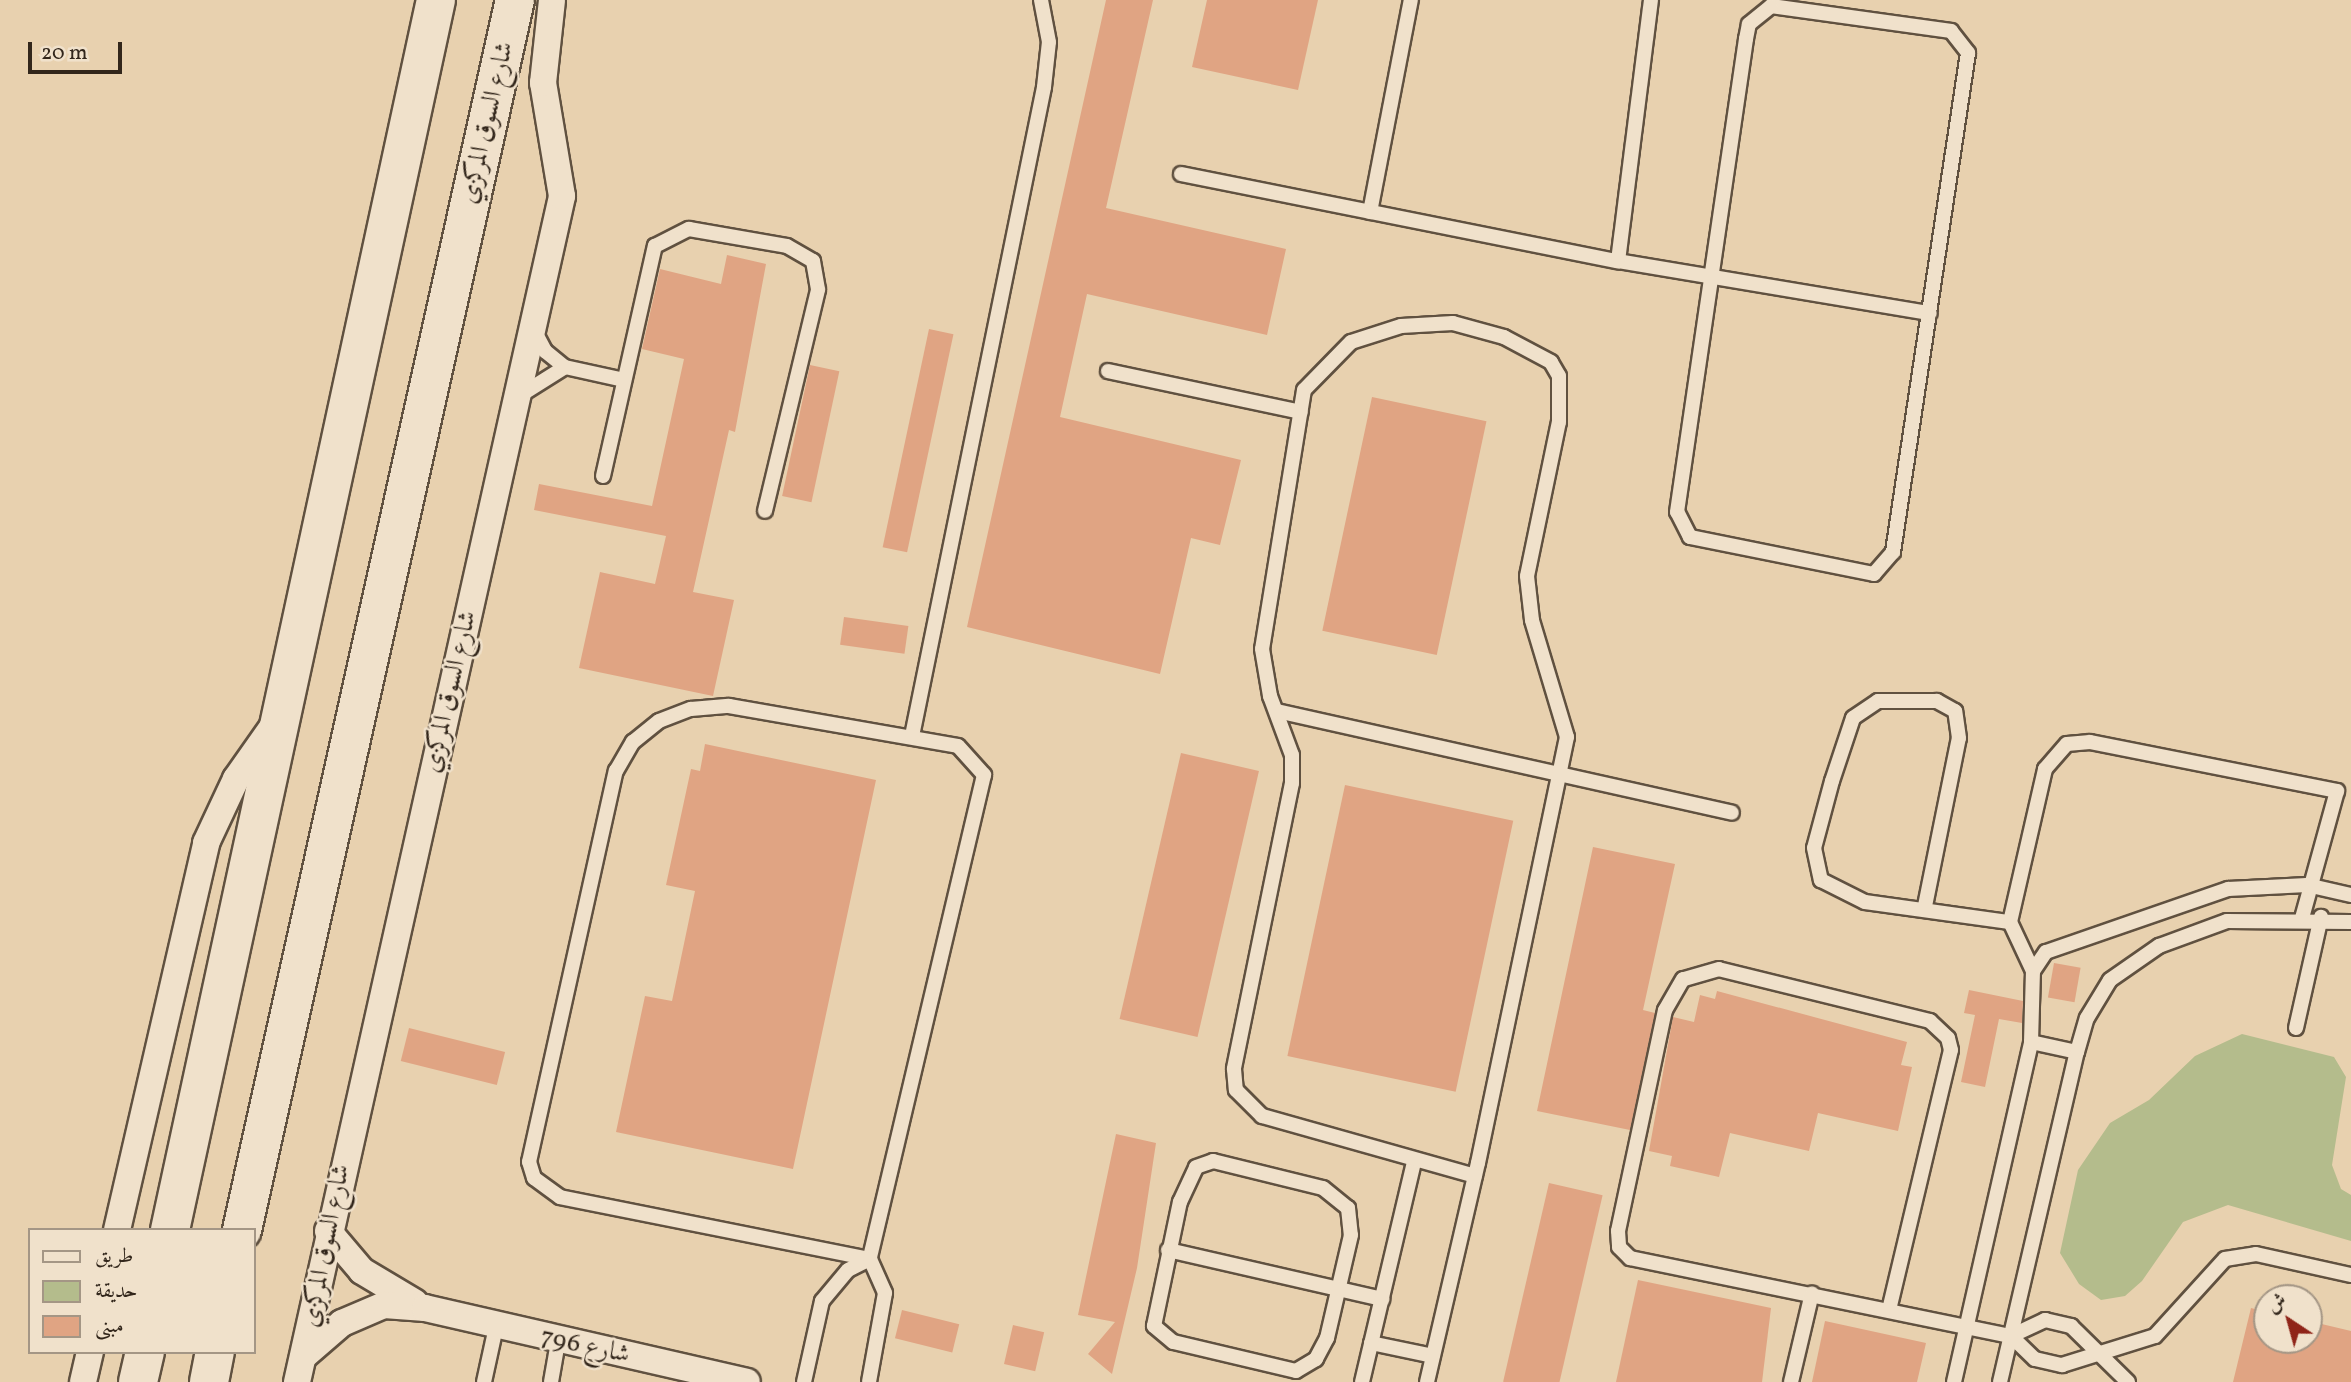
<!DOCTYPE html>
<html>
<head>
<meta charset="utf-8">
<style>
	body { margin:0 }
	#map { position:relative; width:2351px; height:1382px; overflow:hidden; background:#e8d1af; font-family:Vollkorn,Amiri,serif }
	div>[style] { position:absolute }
	.green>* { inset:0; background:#b4bc8c }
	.building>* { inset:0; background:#e0a483; transform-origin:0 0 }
	.roads { filter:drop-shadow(2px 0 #605140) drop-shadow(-2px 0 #605140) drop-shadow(0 2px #605140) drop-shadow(0 -2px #605140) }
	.service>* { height:14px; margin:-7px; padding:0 7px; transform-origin:7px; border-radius:7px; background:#f0e1cb }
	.minor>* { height:26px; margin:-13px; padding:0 13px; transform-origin:13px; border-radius:13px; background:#f0e1cb }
	.secondary>* { height:38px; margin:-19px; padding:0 19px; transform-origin:19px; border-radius:19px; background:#f0e1cb }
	span { translate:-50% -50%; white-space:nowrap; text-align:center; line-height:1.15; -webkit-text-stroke:5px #f0e1cb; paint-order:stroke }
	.street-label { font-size:26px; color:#32261b }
	.legend { position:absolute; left:28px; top:1228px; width:228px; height:126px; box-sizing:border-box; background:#f0e1cb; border:2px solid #a49685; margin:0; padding:9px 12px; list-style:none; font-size:21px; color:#32261b }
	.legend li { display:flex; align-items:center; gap:14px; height:35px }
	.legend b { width:35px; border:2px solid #a49685 }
	.north { position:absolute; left:2253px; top:1284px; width:70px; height:70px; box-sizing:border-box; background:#f0e1cb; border:2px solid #a49685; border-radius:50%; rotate:324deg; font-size:19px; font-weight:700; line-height:28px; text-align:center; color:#32261b }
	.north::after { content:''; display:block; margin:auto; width:24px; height:32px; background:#8f2418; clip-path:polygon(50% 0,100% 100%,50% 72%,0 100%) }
	.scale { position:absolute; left:28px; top:42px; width:94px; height:32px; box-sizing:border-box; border:4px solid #32261b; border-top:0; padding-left:9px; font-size:21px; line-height:24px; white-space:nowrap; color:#32261b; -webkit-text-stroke:5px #f0e1cb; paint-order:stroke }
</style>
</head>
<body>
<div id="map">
	<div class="green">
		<div style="clip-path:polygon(2242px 1034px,2334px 1057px,2346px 1077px,2332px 1165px,2341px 1189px,2351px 1195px,2351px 1241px,2228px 1205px,2183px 1222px,2142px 1281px,2125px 1296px,2101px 1300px,2079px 1284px,2060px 1253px,2078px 1170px,2110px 1123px,2149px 1100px,2195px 1056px)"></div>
	</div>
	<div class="building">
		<div style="clip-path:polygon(1106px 0,1153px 0,1106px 208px,1286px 249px,1267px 335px,1087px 294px,1060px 417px,1241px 460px,1220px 545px,1191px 538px,1160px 674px,967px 627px)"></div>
		<div style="clip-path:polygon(1207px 0,1318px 0,1298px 90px,1192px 67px)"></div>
		<div style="clip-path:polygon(727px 255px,766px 264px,735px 432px,729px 430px,693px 592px,734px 600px,713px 696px,579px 668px,600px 572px,655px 584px,666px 536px,534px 510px,539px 484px,652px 506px,684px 359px,642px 349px,660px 269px,721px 284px)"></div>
		<div style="left:929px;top:329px;width:25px;height:223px;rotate:12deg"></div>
		<div style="left:810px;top:365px;width:30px;height:134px;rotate:12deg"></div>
		<div style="left:1372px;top:397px;width:117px;height:239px;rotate:12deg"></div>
		<div style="left:844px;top:617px;width:65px;height:28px;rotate:8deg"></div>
		<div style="clip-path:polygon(705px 744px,876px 780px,793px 1169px,616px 1132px,645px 996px,672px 1001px,695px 891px,666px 885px,691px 769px,700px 771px)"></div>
		<div style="left:1181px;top:753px;width:80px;height:273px;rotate:13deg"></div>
		<div style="left:1345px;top:785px;width:172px;height:277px;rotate:12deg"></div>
		<div style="clip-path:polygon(1593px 847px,1675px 864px,1643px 1010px,1655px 1013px,1630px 1130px,1537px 1111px)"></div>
		<div style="left:2054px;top:963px;width:27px;height:35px;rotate:10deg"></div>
		<div style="clip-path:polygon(1969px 990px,2023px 1001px,2022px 1023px,1999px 1019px,1985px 1087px,1961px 1082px,1975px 1015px,1964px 1013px)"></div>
		<div style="clip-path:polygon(1717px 991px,1907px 1042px,1901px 1065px,1912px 1067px,1898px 1131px,1818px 1113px,1809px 1151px,1730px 1133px,1719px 1177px,1670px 1166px,1672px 1156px,1649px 1151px,1673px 1017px,1694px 1022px,1700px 995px,1715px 999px)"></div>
		<div style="left:409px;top:1028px;width:99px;height:34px;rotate:14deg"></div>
		<div style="clip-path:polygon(1116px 1134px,1156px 1143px,1137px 1268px,1112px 1374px,1088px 1354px,1115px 1322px,1078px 1315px)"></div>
		<div style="left:1549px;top:1183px;width:55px;height:204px;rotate:13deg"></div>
		<div style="clip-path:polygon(1638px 1280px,1771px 1308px,1762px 1382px,1616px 1382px)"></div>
		<div style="clip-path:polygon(2251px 1308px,2267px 1312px,2267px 1340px,2309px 1340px,2309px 1321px,2351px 1331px,2351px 1382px,2233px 1382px)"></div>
		<div style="left:902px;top:1310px;width:59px;height:29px;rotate:14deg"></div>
		<div style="clip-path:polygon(1825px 1321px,1926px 1343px,1917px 1382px,1812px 1382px)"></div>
		<div style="left:1013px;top:1325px;width:32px;height:40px;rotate:13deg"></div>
	</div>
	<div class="roads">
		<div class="service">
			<div style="left:1771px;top:6px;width:182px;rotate:7.9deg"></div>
			<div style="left:1951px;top:31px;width:28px;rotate:52deg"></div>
			<div style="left:1968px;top:53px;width:505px;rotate:98.55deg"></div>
			<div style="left:1893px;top:552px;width:29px;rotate:131deg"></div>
			<div style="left:1874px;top:574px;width:188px;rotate:-168.6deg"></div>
			<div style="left:1690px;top:537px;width:28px;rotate:-117deg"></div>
			<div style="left:1677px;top:512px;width:478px;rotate:-81.7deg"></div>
			<div style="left:1746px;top:39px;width:15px;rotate:-79deg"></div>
			<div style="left:1749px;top:24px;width:28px;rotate:-39deg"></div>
			<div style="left:1181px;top:174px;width:446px;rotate:11.3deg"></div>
			<div style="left:1618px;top:261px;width:316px;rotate:9.5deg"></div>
			<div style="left:1370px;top:212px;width:216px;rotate:-79.1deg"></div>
			<div style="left:1618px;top:261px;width:263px;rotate:-82.8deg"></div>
			<div style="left:534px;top:330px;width:24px;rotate:62deg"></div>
			<div style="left:545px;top:351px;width:26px;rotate:39deg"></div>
			<div style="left:565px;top:367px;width:60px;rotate:12.4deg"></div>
			<div style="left:1108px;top:371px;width:197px;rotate:12deg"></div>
			<div style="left:519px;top:396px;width:54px;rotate:-32.2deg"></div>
			<div style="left:603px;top:476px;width:236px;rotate:-77.3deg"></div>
			<div style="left:655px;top:246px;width:38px;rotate:-27deg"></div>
			<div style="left:689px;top:229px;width:99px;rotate:9.8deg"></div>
			<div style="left:787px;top:246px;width:30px;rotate:30deg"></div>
			<div style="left:813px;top:261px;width:29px;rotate:80deg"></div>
			<div style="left:818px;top:290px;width:227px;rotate:103.5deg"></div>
			<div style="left:729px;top:706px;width:232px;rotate:9.9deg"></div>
			<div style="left:958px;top:746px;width:39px;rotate:48deg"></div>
			<div style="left:984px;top:775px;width:497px;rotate:103.3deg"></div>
			<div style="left:870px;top:1259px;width:316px;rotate:-168.7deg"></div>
			<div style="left:560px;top:1197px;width:32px;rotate:-144deg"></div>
			<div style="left:534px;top:1178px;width:17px;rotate:-107deg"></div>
			<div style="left:529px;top:1162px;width:401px;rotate:-77.5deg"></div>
			<div style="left:616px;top:771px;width:34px;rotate:-60deg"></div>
			<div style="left:633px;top:742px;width:33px;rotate:-39deg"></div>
			<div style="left:659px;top:721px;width:34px;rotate:-21deg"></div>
			<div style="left:691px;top:709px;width:38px;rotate:-5deg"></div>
			<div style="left:1277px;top:711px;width:466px;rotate:12.6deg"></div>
			<div style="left:912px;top:736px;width:662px;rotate:-78.5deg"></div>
			<div style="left:1044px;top:87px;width:45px;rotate:-83.7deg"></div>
			<div style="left:1049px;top:42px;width:43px;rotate:-100.8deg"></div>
			<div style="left:1925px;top:906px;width:171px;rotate:-78.6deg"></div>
			<div style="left:1959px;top:738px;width:27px;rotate:-98deg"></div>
			<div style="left:1955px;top:711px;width:21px;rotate:-151deg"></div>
			<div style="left:1937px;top:701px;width:59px;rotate:180deg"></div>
			<div style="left:1878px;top:701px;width:30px;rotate:146deg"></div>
			<div style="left:1853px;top:718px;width:66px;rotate:108.4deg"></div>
			<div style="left:1832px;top:781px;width:69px;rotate:105deg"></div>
			<div style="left:1814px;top:848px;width:33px;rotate:78deg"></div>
			<div style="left:1821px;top:880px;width:49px;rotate:26.6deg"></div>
			<div style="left:1865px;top:902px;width:146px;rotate:7.9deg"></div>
			<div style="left:2033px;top:971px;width:54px;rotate:-115.1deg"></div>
			<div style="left:2010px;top:922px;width:157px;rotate:-77.1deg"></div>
			<div style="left:2045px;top:769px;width:33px;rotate:-49deg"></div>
			<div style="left:2067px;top:744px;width:23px;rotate:-5deg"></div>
			<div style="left:2090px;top:742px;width:252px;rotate:11.2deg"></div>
			<div style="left:2337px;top:791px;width:132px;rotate:105.4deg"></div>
			<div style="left:2296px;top:1028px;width:114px;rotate:-77.3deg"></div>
			<div style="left:2031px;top:1042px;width:47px;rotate:12.3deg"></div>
			<div style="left:1213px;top:1161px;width:113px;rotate:13.8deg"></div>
			<div style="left:1323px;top:1188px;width:32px;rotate:39deg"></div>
			<div style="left:1348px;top:1208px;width:27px;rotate:84deg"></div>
			<div style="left:1351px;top:1235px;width:106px;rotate:103.1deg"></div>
			<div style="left:1327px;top:1338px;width:24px;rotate:118deg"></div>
			<div style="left:1316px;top:1359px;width:23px;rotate:149deg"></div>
			<div style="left:1296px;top:1371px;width:126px;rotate:-166.7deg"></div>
			<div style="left:1173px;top:1342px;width:25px;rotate:-140deg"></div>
			<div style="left:1154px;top:1326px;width:127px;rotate:-78.2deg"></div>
			<div style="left:1180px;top:1202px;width:38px;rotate:-65deg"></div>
			<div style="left:1196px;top:1167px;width:18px;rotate:-19deg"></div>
			<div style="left:1168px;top:1250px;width:220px;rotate:12.9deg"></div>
			<div style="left:1889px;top:1310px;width:267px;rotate:-76.6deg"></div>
			<div style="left:1951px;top:1050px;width:12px;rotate:-104deg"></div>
			<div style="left:1948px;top:1038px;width:25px;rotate:-137deg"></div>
			<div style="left:1930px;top:1021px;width:217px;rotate:-166.2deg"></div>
			<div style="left:1719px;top:969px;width:37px;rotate:164deg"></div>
			<div style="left:1683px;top:979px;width:36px;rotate:120deg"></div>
			<div style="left:1665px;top:1010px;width:226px;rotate:102deg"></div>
			<div style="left:1618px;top:1231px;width:16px;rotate:86deg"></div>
			<div style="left:1619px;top:1247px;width:16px;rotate:45deg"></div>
			<div style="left:1630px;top:1258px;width:389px;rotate:11.6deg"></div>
			<div style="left:2011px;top:1336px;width:33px;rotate:44deg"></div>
			<div style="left:2035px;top:1359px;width:28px;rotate:13deg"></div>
			<div style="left:2062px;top:1365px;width:97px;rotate:-17.3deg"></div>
			<div style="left:2155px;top:1336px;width:104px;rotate:-47.7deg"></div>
			<div style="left:2225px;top:1259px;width:31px;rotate:-9deg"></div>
			<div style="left:2256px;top:1254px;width:97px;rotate:12.5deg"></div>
			<div style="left:2011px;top:1336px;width:38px;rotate:-25deg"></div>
			<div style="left:2045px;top:1320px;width:27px;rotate:13deg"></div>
			<div style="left:2071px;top:1326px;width:80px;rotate:44.5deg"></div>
			<div style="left:1371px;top:1343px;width:63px;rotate:11.8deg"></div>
			<div style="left:484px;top:1382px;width:56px;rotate:-77.7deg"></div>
			<div style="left:551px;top:1382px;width:41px;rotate:-80.1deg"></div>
			<div style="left:804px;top:1382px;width:83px;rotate:-77.5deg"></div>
			<div style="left:822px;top:1301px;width:40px;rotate:-50deg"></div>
			<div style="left:848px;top:1270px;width:25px;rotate:-27deg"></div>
			<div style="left:870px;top:1259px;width:37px;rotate:66deg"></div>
			<div style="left:885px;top:1293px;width:90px;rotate:100.2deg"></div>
			<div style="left:1362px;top:1382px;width:226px;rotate:-76.7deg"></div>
			<div style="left:1427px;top:1382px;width:225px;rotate:-76.9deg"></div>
			<div style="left:1478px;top:1163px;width:435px;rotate:-78.2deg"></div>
			<div style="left:1567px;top:737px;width:122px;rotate:-106.7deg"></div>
			<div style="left:1532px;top:620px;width:44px;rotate:-96.5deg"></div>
			<div style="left:1527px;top:576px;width:157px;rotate:-78.3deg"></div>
			<div style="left:1559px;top:422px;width:46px;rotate:-90deg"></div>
			<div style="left:1559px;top:376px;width:16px;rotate:-120deg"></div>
			<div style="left:1551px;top:362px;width:53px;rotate:-152deg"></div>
			<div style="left:1504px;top:337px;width:53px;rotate:-164.6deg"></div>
			<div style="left:1453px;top:323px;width:52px;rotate:176.7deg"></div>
			<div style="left:1401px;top:326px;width:52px;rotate:162.3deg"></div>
			<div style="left:1351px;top:342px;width:67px;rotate:134.4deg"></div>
			<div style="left:1304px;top:390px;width:262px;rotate:99.2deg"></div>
			<div style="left:1262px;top:649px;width:48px;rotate:80.3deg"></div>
			<div style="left:1270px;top:696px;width:63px;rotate:69.6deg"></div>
			<div style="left:1292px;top:755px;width:28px;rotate:90deg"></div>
			<div style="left:1292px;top:783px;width:292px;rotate:101.5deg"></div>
			<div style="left:1234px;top:1069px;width:21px;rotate:85deg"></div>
			<div style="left:1236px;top:1090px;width:37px;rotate:45deg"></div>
			<div style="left:1262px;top:1116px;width:221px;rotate:15.7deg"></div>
			<div style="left:1791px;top:1382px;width:91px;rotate:-76.7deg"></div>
			<div style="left:1954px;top:1382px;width:349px;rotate:-77.2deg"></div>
			<div style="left:2031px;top:1042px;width:71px;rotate:-88.4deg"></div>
			<div style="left:2033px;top:971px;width:23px;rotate:-56deg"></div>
			<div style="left:2046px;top:952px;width:193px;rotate:-19.1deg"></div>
			<div style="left:2228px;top:889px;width:79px;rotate:-2.9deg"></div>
			<div style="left:2307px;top:885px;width:45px;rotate:12.8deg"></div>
			<div style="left:2000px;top:1382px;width:339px;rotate:-76.9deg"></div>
			<div style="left:2077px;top:1052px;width:35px;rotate:-74deg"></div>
			<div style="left:2087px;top:1018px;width:44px;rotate:-58.8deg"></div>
			<div style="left:2110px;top:980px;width:60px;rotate:-34.8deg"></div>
			<div style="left:2159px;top:946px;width:72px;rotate:-20.2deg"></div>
			<div style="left:2227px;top:921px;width:124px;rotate:0.5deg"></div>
		</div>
		<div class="minor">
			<div style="left:117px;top:1230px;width:397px;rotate:-77deg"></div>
			<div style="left:206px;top:843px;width:71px;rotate:-64.9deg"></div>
			<div style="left:236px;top:779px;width:70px;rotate:-54.9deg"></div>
			<div style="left:328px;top:1231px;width:52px;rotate:49.6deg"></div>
			<div style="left:362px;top:1271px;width:61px;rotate:30.8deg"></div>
			<div style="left:305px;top:1355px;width:49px;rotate:-40.9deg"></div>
			<div style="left:342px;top:1323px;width:46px;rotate:-23.2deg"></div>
			<div style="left:384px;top:1305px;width:41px;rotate:4.2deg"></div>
			<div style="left:425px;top:1308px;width:330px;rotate:12.9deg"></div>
			<div style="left:83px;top:1382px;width:31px;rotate:-77deg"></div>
			<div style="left:297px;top:1382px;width:1215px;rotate:-77.4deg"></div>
			<div style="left:562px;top:196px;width:115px;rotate:-99.5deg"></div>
			<div style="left:543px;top:83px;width:83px;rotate:-83.8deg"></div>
		</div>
		<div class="secondary">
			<div style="left:170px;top:1230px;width:1258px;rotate:-77.8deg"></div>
			<div style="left:242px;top:1230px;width:1260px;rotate:-77.49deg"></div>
			<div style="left:138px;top:1382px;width:31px;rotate:-77deg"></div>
			<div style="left:209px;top:1382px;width:31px;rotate:-79deg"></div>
		</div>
	</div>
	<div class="street-label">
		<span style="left:488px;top:123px;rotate:-77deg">شارع السوق المركزي</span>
		<span style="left:451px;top:692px;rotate:-77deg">شارع السوق المركزي</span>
		<span style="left:327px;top:1246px;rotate:-79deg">شارع السوق المركزي</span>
		<span style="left:585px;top:1347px;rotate:12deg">شارع 796</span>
	</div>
	<ul class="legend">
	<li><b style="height:9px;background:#f0e1cb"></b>طريق</li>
	<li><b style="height:19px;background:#b4bc8c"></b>حديقة</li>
	<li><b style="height:19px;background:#e0a483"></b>مبنى</li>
	</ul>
	<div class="north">ش</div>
	<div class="scale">20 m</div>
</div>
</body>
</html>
